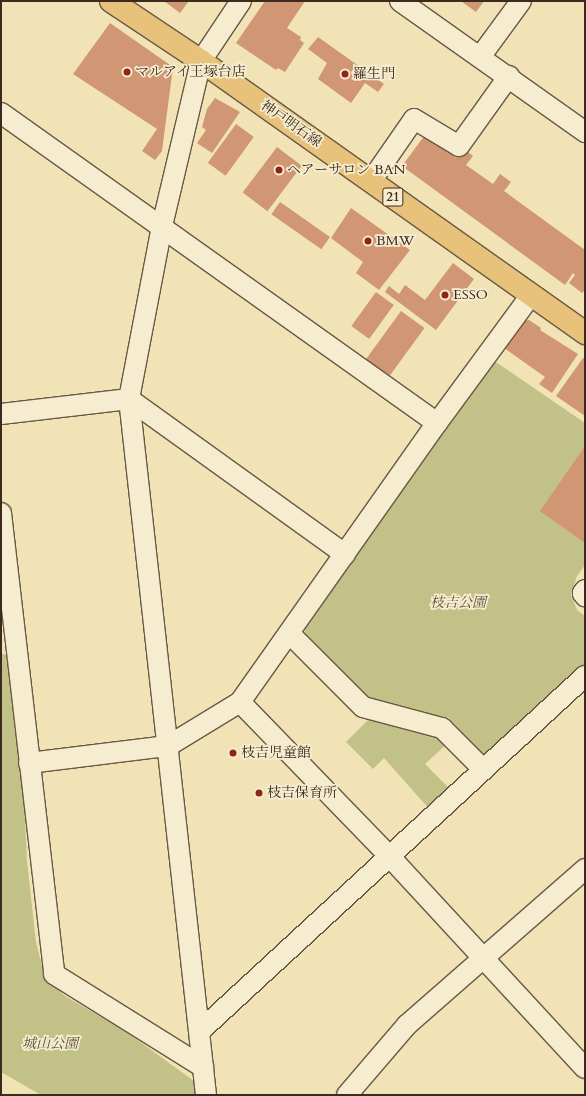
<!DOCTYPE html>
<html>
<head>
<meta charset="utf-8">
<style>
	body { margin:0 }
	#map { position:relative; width:586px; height:1096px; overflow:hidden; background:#f1e3b6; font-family:Cardo,"Noto Serif JP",serif }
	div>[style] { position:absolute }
	.green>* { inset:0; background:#c2c188 }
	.building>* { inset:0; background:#d19674; transform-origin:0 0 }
	.roads { filter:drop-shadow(1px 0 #695844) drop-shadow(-1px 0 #695844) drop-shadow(0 1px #695844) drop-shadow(0 -1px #695844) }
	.minor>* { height:20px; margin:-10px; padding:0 10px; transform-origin:10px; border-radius:10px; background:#f6edd0 }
	.major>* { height:22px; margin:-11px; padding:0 11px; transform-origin:11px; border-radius:11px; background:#e8c27b }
	.dots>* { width:11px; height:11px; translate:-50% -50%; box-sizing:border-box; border:2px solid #f6edd0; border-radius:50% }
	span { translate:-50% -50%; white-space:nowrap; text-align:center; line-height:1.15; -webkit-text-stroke:3.5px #f6edd0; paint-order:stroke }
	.shield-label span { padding:1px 3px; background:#f6edd0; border:1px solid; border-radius:3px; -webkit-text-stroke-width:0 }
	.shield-label { font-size:13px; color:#3c2a1e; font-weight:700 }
	.poi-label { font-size:14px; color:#3c2a1e }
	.left { translate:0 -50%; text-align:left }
	.street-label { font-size:14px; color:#3c2a1e }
	.park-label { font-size:14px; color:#5e5038; font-style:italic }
	.frame { position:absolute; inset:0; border:2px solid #3c2a1e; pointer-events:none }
</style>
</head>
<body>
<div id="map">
	<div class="green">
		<div style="clip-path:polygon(493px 360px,585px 423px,585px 565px,577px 576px,571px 595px,577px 610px,585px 616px,585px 666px,496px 749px,481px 755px,448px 717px,434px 727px,449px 742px,425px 764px,451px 790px,431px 811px,384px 758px,373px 769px,346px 742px,376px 712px,306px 636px,303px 625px)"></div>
		<div style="clip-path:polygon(1px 653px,6px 655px,21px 739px,27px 861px,36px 942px,45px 978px,65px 996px,125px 1031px,194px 1081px,195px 1095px,41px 1095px,1px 1072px)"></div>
	</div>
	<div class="building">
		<div style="clip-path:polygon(164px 1px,189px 1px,180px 13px)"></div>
		<div style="clip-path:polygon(265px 1px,305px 1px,287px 28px,301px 37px,300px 40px,304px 43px,285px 72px,278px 68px,276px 70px,236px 43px)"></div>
		<div style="clip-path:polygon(461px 1px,484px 1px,476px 12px)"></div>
		<div style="clip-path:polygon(110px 23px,173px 67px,162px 151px,155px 160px,142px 151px,157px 129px,73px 74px)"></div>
		<div style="clip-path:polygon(318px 37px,384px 84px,378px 92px,365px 83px,351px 103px,318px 79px,327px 63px,308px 49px)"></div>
		<div style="clip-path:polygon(215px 98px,240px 112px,212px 153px,197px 143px,206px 130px,202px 127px,207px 109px)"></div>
		<div style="left:236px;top:124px;width:22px;height:48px;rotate:36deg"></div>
		<div style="clip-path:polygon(425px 135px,456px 158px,463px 148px,473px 156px,466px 165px,493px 184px,500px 174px,511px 182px,504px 191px,585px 250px,585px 290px,582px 293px,569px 283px,575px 275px,573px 273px,565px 285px,402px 166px)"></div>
		<div style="left:277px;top:147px;width:31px;height:57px;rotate:37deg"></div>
		<div style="left:280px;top:202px;width:61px;height:15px;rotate:35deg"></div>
		<div style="clip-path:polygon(351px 208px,410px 250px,379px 290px,356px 273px,363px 262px,331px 238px)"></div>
		<div style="clip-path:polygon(453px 263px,474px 279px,436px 330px,385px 292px,389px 286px,399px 294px,405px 285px,425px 300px)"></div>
		<div style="left:376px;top:292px;width:22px;height:42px;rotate:36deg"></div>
		<div style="left:401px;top:311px;width:29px;height:60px;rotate:36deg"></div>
		<div style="clip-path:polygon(529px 320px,541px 328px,540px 330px,578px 354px,552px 393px,539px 384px,545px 377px,504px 348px,523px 321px)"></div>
		<div style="clip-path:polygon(583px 358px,585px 359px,585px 416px,556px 396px)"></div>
		<div style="clip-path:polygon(585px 446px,585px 543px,540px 511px)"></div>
	</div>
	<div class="roads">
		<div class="minor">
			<div style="left:400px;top:1px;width:227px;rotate:35.3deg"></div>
			<div style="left:480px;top:57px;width:69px;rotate:-53.8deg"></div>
			<div style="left:1px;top:113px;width:535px;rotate:35.41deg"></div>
			<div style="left:371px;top:181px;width:75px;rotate:-55.3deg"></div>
			<div style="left:414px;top:119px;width:52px;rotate:31deg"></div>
			<div style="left:459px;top:146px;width:86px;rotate:-54.5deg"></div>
			<div style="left:1px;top:414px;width:129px;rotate:-6.7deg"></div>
			<div style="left:129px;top:399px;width:266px;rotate:35.7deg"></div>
			<div style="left:1px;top:513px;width:464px;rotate:83.4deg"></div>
			<div style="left:54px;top:974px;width:176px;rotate:32deg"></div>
			<div style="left:585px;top:590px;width:4px;rotate:124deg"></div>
			<div style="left:583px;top:593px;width:4px;rotate:56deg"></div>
			<div style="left:290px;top:634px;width:103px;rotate:45deg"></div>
			<div style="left:363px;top:707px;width:82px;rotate:14.9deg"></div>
			<div style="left:442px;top:728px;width:59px;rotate:45deg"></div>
			<div style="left:240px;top:702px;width:216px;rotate:45.9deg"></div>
			<div style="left:390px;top:857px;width:287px;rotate:47.3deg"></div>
			<div style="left:29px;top:763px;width:140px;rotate:-7deg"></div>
			<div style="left:168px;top:746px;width:84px;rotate:-31.4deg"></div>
			<div style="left:240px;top:702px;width:342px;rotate:-54.8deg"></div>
			<div style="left:437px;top:423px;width:159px;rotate:-53.7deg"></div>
			<div style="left:200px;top:1031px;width:524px;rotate:-42.68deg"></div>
			<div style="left:206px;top:1095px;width:700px;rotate:-96.31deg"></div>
			<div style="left:129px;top:399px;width:176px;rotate:-79.2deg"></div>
			<div style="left:162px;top:226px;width:170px;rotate:-76.7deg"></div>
			<div style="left:201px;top:61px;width:72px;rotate:-56.3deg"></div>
			<div style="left:347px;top:1095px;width:92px;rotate:-49.4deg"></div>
			<div style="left:407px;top:1025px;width:237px;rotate:-41.2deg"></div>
		</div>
		<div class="major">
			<div style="left:111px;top:1px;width:108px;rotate:33.7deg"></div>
			<div style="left:201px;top:61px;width:471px;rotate:35.3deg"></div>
		</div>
	</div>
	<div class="dots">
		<div style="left:127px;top:72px;background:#8f2418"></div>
		<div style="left:345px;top:74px;background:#8f2418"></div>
		<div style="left:279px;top:170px;background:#8f2418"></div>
		<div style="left:368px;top:241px;background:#8f2418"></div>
		<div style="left:445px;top:295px;background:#8f2418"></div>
		<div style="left:233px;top:753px;background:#8f2418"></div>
		<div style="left:259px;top:793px;background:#8f2418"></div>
	</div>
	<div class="shield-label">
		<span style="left:393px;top:197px">21</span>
	</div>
	<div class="poi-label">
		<span class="left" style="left:135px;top:72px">マルアイ王塚台店</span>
		<span class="left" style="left:353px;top:74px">羅生門</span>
		<span class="left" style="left:287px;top:170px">ヘアーサロン BAN</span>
		<span class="left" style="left:376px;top:241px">BMW</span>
		<span class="left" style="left:453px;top:295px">ESSO</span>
		<span class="left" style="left:241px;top:753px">枝吉児童館</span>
		<span class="left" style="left:267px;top:793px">枝吉保育所</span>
	</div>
	<div class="street-label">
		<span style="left:291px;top:124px;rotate:35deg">神戸明石線</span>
	</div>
	<div class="park-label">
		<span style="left:458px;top:603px">枝吉公園</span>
		<span style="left:50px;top:1044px">城山公園</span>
	</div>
	<div class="frame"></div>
</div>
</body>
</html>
